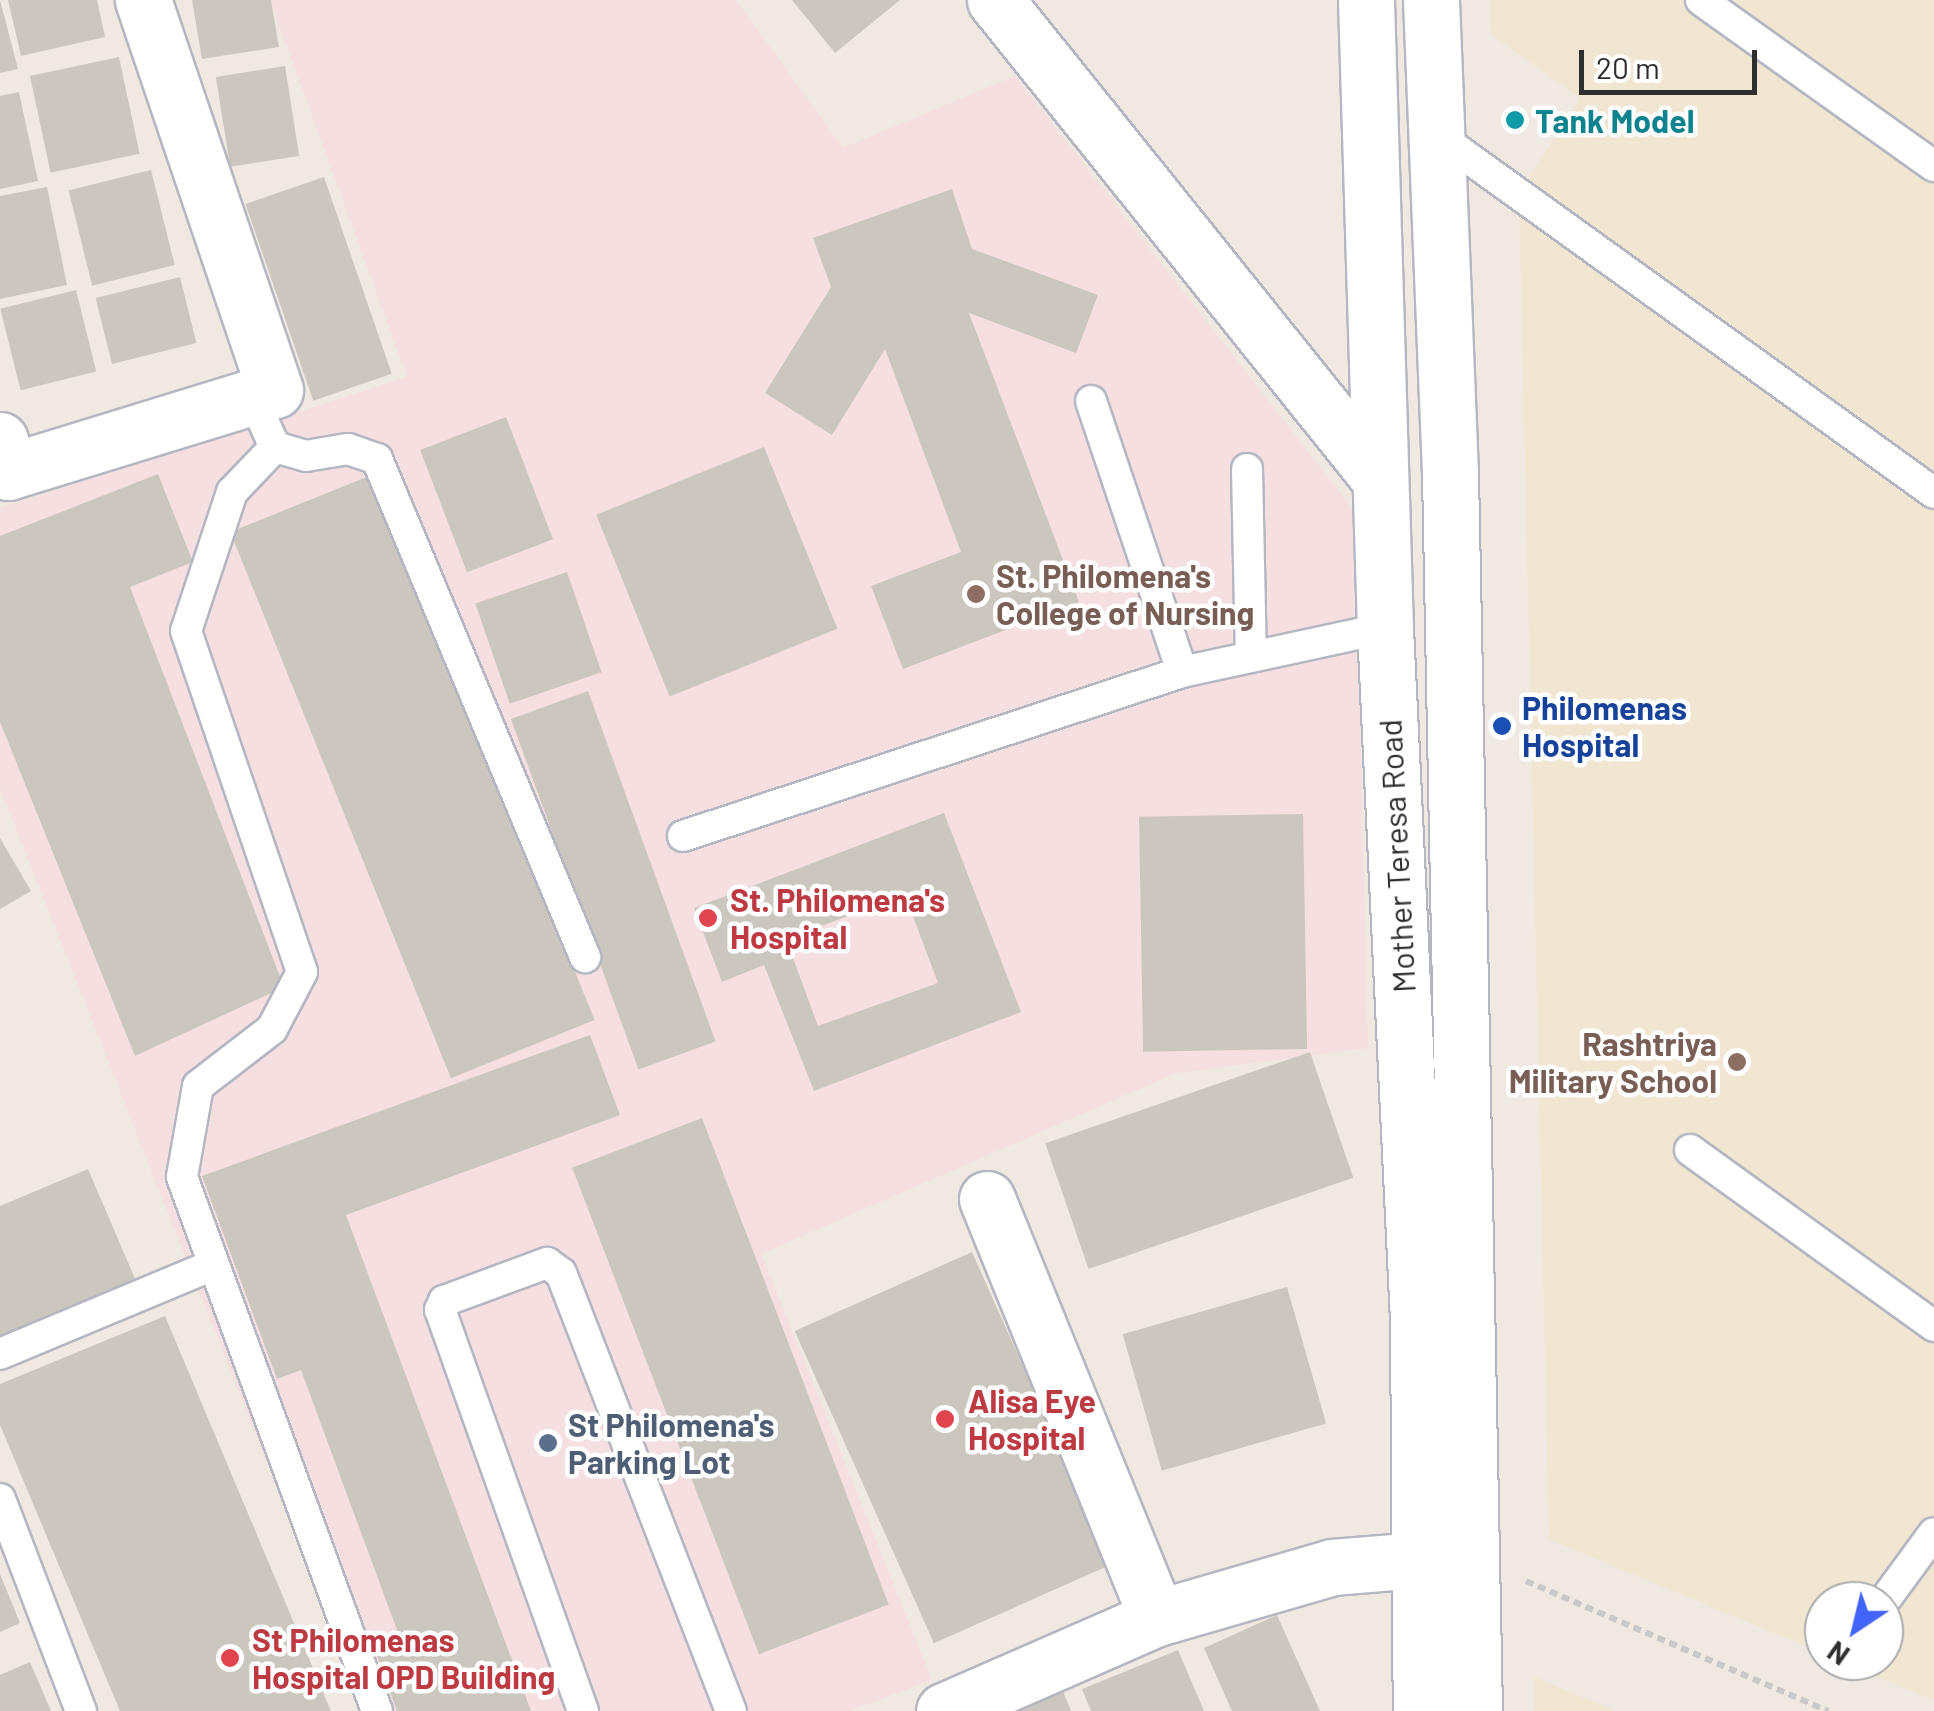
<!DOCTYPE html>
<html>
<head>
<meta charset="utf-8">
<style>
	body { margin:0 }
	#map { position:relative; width:1934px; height:1711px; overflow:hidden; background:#efe9e1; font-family:Barlow,sans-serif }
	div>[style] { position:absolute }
	.education>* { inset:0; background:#f0e6d1 }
	.medical>* { inset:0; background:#f5dfe0 }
	.building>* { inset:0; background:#cbc7bf; transform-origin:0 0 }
	.path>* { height:6px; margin-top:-3px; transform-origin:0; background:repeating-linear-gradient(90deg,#c9c9c9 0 8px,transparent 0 13px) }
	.roads { filter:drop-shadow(2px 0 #b4b7c1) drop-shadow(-2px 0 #b4b7c1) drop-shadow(0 2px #b4b7c1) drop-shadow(0 -2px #b4b7c1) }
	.service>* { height:30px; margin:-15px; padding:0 15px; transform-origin:15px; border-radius:15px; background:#fff }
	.minor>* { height:55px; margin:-27.5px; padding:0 27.5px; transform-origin:27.5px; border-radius:27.5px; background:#fff }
	.tertiary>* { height:55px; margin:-27.5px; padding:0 27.5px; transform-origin:27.5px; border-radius:27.5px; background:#fff }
	.dots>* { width:28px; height:28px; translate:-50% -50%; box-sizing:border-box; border:5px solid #fff; border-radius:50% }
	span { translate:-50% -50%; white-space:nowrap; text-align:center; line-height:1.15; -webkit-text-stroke:9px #fff; paint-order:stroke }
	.culture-label { font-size:32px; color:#0d838f; font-weight:700 }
	.left { translate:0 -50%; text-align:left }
	.education-label { font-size:32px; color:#785e54; font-weight:700 }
	.right { translate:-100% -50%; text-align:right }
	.transit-label { font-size:32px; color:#164399; font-weight:700 }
	.street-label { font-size:32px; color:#2e2e2e }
	.health-label { font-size:32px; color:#be3a42; font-weight:700 }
	.service-label { font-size:32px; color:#4e5e75; font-weight:700 }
	.north { position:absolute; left:1804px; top:1581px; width:100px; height:100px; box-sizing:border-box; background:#fff; border:2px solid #ababab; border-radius:50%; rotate:215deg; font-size:28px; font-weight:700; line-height:40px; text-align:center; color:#2e2e2e }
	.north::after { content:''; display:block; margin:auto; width:35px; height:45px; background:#4264fb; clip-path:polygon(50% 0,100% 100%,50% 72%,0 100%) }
	.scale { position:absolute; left:1579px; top:50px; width:178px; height:45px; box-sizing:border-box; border:5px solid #2e2e2e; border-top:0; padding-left:12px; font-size:30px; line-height:35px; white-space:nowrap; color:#2e2e2e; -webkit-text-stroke:8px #fff; paint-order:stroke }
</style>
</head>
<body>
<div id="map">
	<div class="education">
		<div style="clip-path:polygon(1490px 0,1934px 0,1934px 1700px,1840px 1661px,1884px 1661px,1884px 1601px,1824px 1601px,1824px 1654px,1549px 1539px,1519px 194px,1580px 98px,1491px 34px)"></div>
		<div style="clip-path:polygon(1534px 1677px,1615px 1711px,1534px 1711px)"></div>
	</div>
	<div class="medical">
		<div style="clip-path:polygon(270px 0,736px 0,843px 148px,1015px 76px,1355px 512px,1368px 1048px,1176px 1073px,761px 1254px,932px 1680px,849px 1711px,365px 1711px,0 788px,0 508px,407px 377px)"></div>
	</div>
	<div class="building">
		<div style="clip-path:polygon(0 0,18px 69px,0 73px)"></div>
		<div style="clip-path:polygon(8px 0,97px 0,105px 37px,21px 56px)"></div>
		<div style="clip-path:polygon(192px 0,271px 0,279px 47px,202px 59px)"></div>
		<div style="clip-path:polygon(792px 0,900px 0,835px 53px)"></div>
		<div style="left:119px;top:57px;width:99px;height:91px;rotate:78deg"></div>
		<div style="left:285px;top:66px;width:91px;height:70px;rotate:81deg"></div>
		<div style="clip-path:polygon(19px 92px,38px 181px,0 189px,0 96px)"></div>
		<div style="left:151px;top:170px;width:98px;height:85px;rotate:76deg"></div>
		<div style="left:324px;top:177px;width:208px;height:83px;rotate:71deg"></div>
		<div style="clip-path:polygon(47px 187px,67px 285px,0 299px,0 196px)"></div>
		<div style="clip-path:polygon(952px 189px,972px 249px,1098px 295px,1076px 353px,969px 313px,1079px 602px,903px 669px,871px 586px,961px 552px,885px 349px,832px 435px,765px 393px,831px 287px,813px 238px)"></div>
		<div style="left:180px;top:277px;width:68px;height:87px;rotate:76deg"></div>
		<div style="left:76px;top:290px;width:84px;height:78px;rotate:76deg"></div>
		<div style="left:506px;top:417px;width:131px;height:92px;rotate:69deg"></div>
		<div style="left:764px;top:447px;width:196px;height:181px;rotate:68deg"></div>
		<div style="clip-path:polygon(158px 474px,193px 562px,130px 587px,284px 987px,135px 1056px,0 722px,0 536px)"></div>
		<div style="left:374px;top:474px;width:589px;height:155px;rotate:68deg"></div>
		<div style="left:567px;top:572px;width:106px;height:97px;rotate:71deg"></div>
		<div style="left:588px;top:691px;width:373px;height:82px;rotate:70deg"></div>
		<div style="clip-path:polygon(evenodd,944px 813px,1021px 1012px,814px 1091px,764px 965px,722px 982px,694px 908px,944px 813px,905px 895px,938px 983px,818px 1026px,786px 939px,905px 895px)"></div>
		<div style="left:1303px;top:814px;width:235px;height:164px;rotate:89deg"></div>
		<div style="clip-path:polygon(0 838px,31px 891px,0 909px)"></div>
		<div style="clip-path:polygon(590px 1035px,620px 1115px,346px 1215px,531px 1711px,397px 1711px,371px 1639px,397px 1630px,301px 1370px,277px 1379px,202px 1176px)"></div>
		<div style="left:1310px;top:1052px;width:133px;height:280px;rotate:71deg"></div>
		<div style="left:702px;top:1118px;width:521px;height:139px;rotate:69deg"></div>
		<div style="clip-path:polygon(88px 1169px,136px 1281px,0 1338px,0 1206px)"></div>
		<div style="left:972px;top:1252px;width:342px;height:194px;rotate:66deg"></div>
		<div style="left:1287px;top:1287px;width:142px;height:171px;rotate:74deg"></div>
		<div style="clip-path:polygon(165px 1316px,331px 1711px,120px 1711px,0 1425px,0 1384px)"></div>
		<div style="clip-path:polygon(0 1574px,20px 1623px,0 1632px)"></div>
		<div style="clip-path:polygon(1277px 1615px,1320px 1711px,1232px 1711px,1204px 1648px)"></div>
		<div style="clip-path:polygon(1178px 1650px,1204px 1711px,1091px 1711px,1082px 1689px)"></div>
		<div style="clip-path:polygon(30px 1662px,51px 1711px,0 1711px,0 1675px)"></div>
		<div style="clip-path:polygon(1061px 1686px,1071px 1711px,1000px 1711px)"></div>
	</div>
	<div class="path">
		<div style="left:1526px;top:1581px;width:329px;rotate:23.3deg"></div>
	</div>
	<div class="roads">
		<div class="service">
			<div style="left:1701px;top:0;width:286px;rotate:35.5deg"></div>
			<div style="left:1438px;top:136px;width:611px;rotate:35.74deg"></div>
			<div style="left:252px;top:397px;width:55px;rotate:65.3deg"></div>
			<div style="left:275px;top:447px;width:32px;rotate:16deg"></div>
			<div style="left:306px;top:456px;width:43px;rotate:-9.5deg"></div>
			<div style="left:348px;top:449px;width:31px;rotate:19deg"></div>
			<div style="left:377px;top:459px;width:540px;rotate:67.33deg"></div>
			<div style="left:1091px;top:401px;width:286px;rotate:71.4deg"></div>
			<div style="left:1182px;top:672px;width:208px;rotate:-12.2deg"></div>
			<div style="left:275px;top:447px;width:62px;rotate:133.7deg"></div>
			<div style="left:232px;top:492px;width:146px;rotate:108.3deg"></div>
			<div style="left:186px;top:631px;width:360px;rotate:71.2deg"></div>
			<div style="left:302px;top:972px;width:64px;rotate:117.8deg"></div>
			<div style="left:272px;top:1029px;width:93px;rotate:142.4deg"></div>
			<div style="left:198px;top:1086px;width:92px;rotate:100deg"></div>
			<div style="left:182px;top:1177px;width:568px;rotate:69.94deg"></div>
			<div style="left:1247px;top:469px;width:187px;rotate:88.8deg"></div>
			<div style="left:683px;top:836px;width:525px;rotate:-18.19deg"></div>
			<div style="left:1690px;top:1150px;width:301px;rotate:35.8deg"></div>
			<div style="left:0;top:1354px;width:231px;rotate:-22.7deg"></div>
			<div style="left:0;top:1499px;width:227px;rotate:69.1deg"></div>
			<div style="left:1887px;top:1597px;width:79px;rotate:-53.7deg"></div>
			<div style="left:583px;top:1711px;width:426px;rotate:-109.6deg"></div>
			<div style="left:440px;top:1310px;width:10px;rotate:-66deg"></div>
			<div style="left:444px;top:1301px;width:110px;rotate:-20.3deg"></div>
			<div style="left:547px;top:1263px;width:17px;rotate:36deg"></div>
			<div style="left:561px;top:1273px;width:470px;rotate:68.8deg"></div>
		</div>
		<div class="minor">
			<div style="left:995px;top:0;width:613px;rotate:51.22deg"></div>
			<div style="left:0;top:440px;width:33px;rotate:76deg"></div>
			<div style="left:8px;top:472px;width:279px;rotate:-17.1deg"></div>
			<div style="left:275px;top:390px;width:412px;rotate:-108.7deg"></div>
			<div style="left:987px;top:1199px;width:452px;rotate:67.9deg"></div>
		</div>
		<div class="tertiary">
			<div style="left:1366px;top:0;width:628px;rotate:88.27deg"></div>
			<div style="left:1385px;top:628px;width:693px;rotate:87.27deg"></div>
			<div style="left:1418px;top:1320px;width:391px;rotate:89.6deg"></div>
			<div style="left:1431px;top:0;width:473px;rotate:87.7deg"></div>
			<div style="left:1450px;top:473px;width:1238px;rotate:88.89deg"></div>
			<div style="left:944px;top:1711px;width:232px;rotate:-23.6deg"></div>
			<div style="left:1157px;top:1618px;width:182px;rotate:-16.2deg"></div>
			<div style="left:1332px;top:1567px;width:121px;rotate:-4.7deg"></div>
		</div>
	</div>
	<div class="dots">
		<div style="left:1515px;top:120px;background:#0f9aa8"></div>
		<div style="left:976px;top:594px;background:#8d6e63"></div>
		<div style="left:1502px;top:726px;background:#1a4fb4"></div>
		<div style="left:708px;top:918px;background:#e0444e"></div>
		<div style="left:1737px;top:1062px;background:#8d6e63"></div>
		<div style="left:945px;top:1419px;background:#e0444e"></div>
		<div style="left:548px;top:1443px;background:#5c6f8a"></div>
		<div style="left:230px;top:1658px;background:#e0444e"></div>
	</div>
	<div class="culture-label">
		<span class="left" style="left:1535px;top:120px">Tank Model</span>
	</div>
	<div class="education-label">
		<span class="left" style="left:996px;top:594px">St. Philomena's<br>College of Nursing</span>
		<span class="right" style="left:1717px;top:1062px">Rashtriya<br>Military School</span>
	</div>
	<div class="transit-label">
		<span class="left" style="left:1522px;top:726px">Philomenas<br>Hospital</span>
	</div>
	<div class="street-label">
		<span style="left:1396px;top:856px;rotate:-93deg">Mother Teresa Road</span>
	</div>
	<div class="health-label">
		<span class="left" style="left:730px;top:918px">St. Philomena's<br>Hospital</span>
		<span class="left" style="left:968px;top:1419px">Alisa Eye<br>Hospital</span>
		<span class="left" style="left:252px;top:1658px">St Philomenas<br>Hospital OPD Building</span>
	</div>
	<div class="service-label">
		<span class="left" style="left:568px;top:1443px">St Philomena's<br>Parking Lot</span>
	</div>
	<div class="north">N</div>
	<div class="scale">20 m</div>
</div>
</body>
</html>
